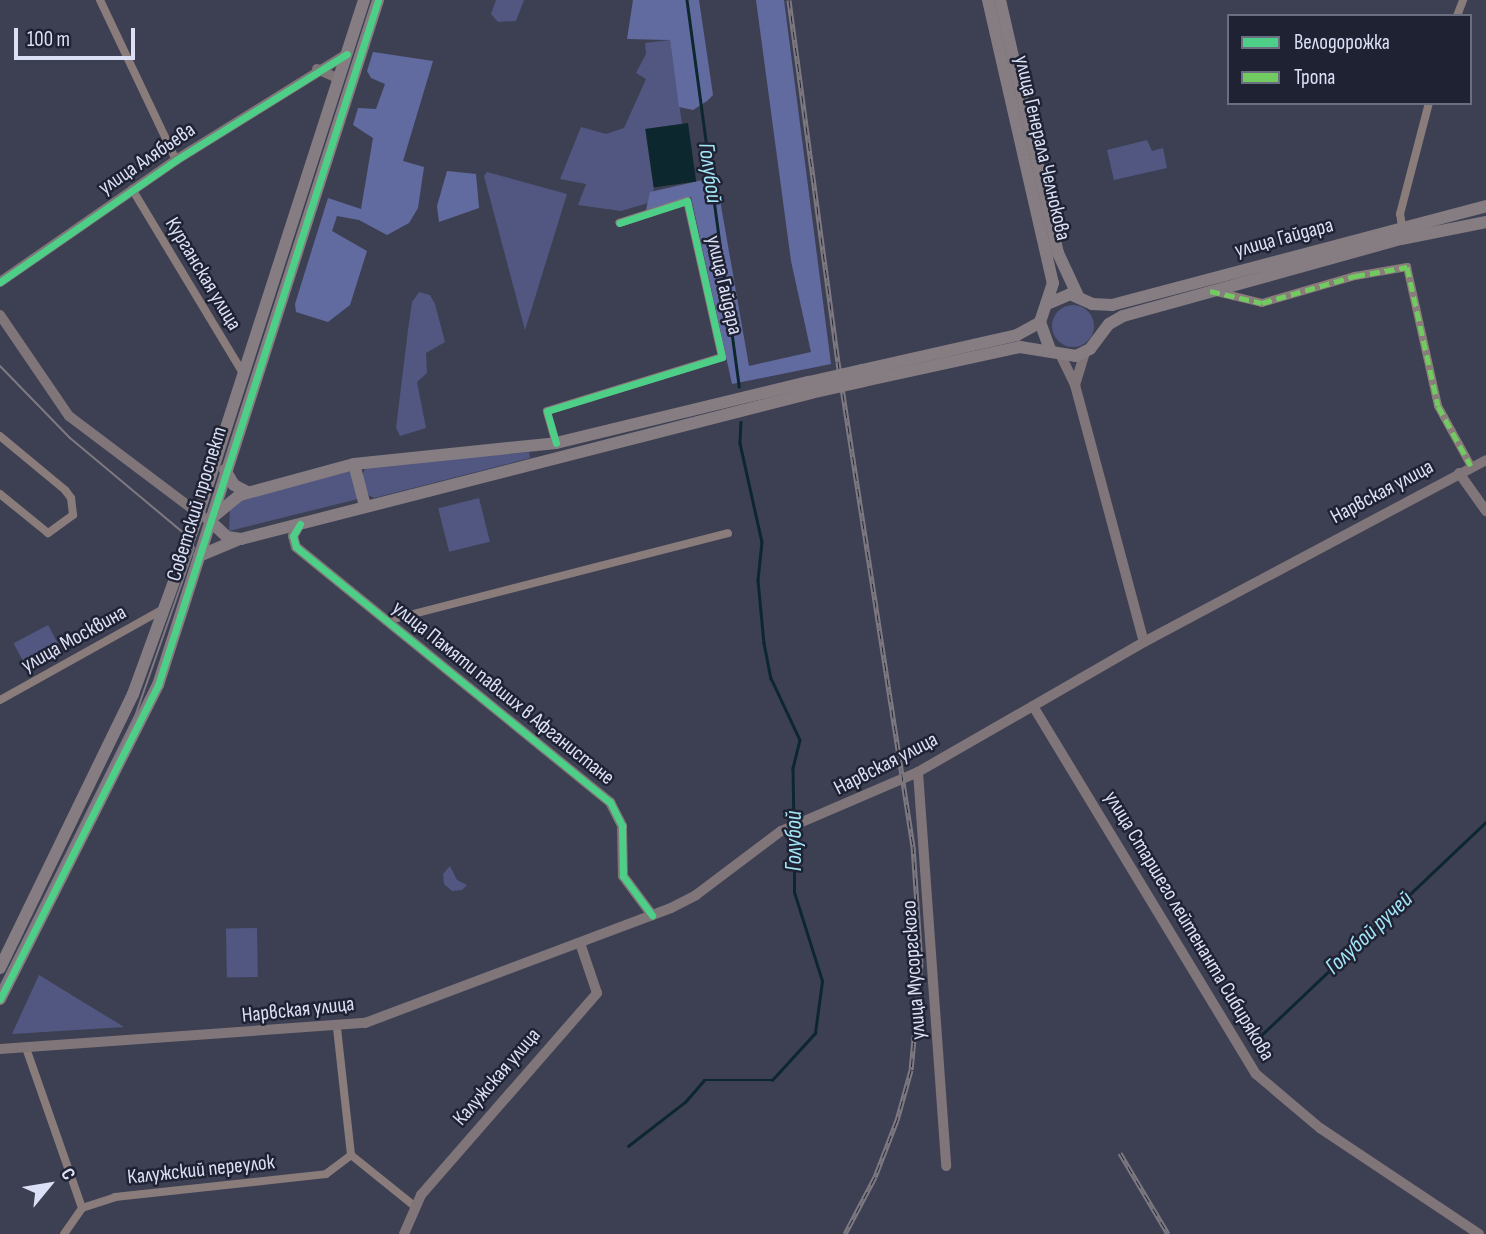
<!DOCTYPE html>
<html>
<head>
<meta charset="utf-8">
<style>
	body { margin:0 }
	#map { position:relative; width:1486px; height:1234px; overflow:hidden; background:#3d4053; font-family:"Sofia Sans Condensed",sans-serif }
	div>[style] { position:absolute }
	.green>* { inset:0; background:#515780; transform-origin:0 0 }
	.round { border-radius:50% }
	.forest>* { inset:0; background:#626ba0 }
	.water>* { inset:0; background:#0d272f; transform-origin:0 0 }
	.stream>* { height:2.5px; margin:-1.25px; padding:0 1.25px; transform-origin:1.25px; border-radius:1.25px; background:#0d272f }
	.street>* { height:8px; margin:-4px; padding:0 4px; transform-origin:4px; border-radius:4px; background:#8a7c7a }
	.secondary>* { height:10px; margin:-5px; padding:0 5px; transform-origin:5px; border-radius:5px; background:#807578 }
	.primary>* { height:12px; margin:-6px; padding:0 6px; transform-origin:6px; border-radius:6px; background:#867d82 }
	.tram>* { height:2px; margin:-1px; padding:0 1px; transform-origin:1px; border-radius:1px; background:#7e7981 }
	.rail>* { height:5px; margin-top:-2.5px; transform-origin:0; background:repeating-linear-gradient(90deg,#1f2232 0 8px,#7e7981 0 16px); box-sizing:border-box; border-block:2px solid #7e7981 }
	.primary-bridge>* { height:12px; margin:-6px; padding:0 6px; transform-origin:6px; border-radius:6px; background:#867d82 }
	.quiet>* { height:5px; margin-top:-2.5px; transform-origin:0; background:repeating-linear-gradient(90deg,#71cb61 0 10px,transparent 0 15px) }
	.cycleway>* { height:7px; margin:-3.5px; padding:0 3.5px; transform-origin:3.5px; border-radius:3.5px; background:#4dcf88 }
	span { translate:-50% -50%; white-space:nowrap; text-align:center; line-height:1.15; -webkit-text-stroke:5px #1f2232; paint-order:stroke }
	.street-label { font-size:21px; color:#dbe0f7 }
	.water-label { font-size:23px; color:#a3e6f8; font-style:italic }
	.legend { position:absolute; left:1227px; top:14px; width:245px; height:91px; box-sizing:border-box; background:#1f2232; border:2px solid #6a6e81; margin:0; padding:9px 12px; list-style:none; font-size:21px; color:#dbe0f7 }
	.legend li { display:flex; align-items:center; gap:14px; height:35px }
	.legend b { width:35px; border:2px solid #6a6e81 }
	.north { position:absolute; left:14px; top:1150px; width:70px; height:70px; -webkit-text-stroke:5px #1f2232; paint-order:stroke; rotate:60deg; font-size:19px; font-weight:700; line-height:28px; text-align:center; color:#dbe0f7 }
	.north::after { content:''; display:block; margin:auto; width:24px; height:32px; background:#dbe0f7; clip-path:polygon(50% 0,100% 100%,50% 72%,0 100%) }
	.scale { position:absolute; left:14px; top:28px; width:121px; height:32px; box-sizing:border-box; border:4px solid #dbe0f7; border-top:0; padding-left:9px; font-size:21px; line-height:24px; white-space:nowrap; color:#dbe0f7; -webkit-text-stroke:5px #1f2232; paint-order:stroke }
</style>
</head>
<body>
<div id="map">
	<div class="green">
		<div style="clip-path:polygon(496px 0,524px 0,516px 21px,498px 22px,491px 14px)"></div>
		<div style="clip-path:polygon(670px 40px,682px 124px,645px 129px,654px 188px,648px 203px,621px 211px,578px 205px,586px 184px,560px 179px,581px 127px,606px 134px,624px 128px,646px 79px,636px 73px,646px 54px,645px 43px)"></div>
		<div style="clip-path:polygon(1147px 140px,1152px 151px,1163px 148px,1167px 168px,1114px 180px,1107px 150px)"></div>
		<div style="clip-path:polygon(487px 172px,567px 194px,525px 330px,484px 176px)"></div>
		<div style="clip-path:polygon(419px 292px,430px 295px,435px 304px,445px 342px,426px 353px,427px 373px,417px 382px,426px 428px,400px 436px,396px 428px,408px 330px,412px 302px)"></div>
		<div class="round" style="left:1052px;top:305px;width:42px;height:42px"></div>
		<div style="clip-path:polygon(529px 452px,530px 458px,374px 498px,367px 494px,362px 475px,366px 467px)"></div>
		<div style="clip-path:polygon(350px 471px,358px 499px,229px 531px,230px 510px,250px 495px)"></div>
		<div style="left:479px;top:498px;width:45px;height:42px;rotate:76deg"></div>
		<div style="left:48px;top:625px;width:30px;height:39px;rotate:62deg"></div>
		<div style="clip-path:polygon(450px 866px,457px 880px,467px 885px,462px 890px,452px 891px,444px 884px,443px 874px)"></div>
		<div style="left:257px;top:928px;width:49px;height:31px;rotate:89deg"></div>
		<div style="clip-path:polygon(39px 975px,124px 1027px,12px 1034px)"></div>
	</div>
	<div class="forest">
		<div style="clip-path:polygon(633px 0,699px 0,713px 95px,707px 101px,693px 110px,679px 107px,670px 40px,627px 39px)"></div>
		<div style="clip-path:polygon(756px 0,784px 0,831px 364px,732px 384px,691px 197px,646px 210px,650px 192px,716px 177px,749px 366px,811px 352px,791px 261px)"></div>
		<div style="clip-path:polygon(373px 52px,433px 61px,403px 161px,424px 167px,418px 208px,409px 223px,387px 235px,359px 220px,337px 216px,332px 231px,367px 251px,350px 305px,328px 322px,296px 312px,295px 304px,328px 198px,361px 209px,373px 138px,353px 125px,358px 108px,376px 109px,385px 84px,371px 78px,367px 71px)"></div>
		<div style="clip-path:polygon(447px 171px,476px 174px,479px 208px,439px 222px,437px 206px)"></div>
	</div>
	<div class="water">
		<div style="left:688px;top:123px;width:59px;height:43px;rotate:82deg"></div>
	</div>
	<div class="stream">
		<div style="left:687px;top:0;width:390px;rotate:82.3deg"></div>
		<div style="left:741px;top:422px;width:21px;rotate:93deg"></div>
		<div style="left:740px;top:443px;width:101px;rotate:77.5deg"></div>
		<div style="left:762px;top:542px;width:38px;rotate:96deg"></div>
		<div style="left:758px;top:580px;width:63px;rotate:84.6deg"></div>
		<div style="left:764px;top:643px;width:36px;rotate:79deg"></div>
		<div style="left:771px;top:678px;width:68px;rotate:64.9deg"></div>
		<div style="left:800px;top:740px;width:29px;rotate:104deg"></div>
		<div style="left:793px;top:768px;width:55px;rotate:89deg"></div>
		<div style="left:1253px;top:1043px;width:321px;rotate:-43.5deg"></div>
		<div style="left:628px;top:1146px;width:72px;rotate:-37.7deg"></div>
		<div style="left:685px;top:1102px;width:29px;rotate:-49deg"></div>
		<div style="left:704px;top:1080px;width:68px"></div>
		<div style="left:772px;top:1080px;width:64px;rotate:-47.5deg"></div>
		<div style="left:815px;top:1033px;width:52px;rotate:-82.3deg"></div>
		<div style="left:822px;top:981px;width:93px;rotate:-107.5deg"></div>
		<div style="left:794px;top:892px;width:62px;rotate:-90deg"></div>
	</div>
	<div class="street">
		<div style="left:100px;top:0;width:177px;rotate:64.6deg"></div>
		<div style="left:1457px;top:16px;width:17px;rotate:-69deg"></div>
		<div style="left:132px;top:189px;width:217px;rotate:58.9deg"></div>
		<div style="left:1402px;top:226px;width:12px;rotate:-99deg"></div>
		<div style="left:1400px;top:214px;width:115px;rotate:-75.4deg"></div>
		<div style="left:1217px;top:292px;width:46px;rotate:13.7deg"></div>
		<div style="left:1262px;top:303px;width:97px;rotate:-16.2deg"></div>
		<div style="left:1355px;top:276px;width:53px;rotate:-9.8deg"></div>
		<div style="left:1407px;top:267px;width:142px;rotate:77.4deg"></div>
		<div style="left:1438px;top:406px;width:68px;rotate:61.2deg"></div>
		<div style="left:0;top:436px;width:85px;rotate:39.7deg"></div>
		<div style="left:65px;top:490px;width:10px;rotate:53deg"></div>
		<div style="left:71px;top:498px;width:17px;rotate:83deg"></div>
		<div style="left:73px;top:515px;width:31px;rotate:144deg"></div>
		<div style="left:48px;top:533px;width:62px;rotate:-140.9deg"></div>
		<div style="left:556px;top:443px;width:33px;rotate:-106deg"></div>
		<div style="left:547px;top:411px;width:183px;rotate:-17.1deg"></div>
		<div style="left:722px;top:357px;width:160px;rotate:-102.6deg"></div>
		<div style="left:687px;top:201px;width:71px;rotate:162.1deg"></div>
		<div style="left:386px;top:621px;width:353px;rotate:-14.4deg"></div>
		<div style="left:0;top:700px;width:185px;rotate:-29.1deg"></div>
		<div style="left:337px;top:1028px;width:128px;rotate:83.7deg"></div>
		<div style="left:351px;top:1155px;width:80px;rotate:38.9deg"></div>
		<div style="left:26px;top:1048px;width:170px;rotate:70.7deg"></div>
		<div style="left:82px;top:1208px;width:35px;rotate:-18deg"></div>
		<div style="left:115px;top:1197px;width:212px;rotate:-6.2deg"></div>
		<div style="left:326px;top:1174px;width:31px;rotate:-37deg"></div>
		<div style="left:64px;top:1234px;width:32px;rotate:-55deg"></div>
	</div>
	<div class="secondary">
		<div style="left:317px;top:69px;width:24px;rotate:24deg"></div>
		<div style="left:0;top:282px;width:214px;rotate:-34.7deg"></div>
		<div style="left:176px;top:160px;width:201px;rotate:-31.8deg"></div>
		<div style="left:0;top:315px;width:122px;rotate:55.7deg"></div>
		<div style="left:69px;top:416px;width:168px;rotate:37deg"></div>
		<div style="left:1061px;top:356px;width:32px;rotate:64deg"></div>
		<div style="left:1075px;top:385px;width:266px;rotate:75deg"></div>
		<div style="left:1075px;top:385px;width:34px;rotate:-73deg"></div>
		<div style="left:1459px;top:473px;width:47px;rotate:54.6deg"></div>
		<div style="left:300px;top:524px;width:14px;rotate:120deg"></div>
		<div style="left:293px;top:536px;width:11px;rotate:75deg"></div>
		<div style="left:296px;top:547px;width:405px;rotate:39.1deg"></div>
		<div style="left:610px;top:802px;width:27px;rotate:63deg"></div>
		<div style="left:622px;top:826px;width:50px;rotate:88.9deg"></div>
		<div style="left:623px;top:876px;width:49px;rotate:53.4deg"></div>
		<div style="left:1033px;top:706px;width:430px;rotate:58.8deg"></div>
		<div style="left:1256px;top:1074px;width:84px;rotate:40.2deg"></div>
		<div style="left:1320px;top:1128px;width:191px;rotate:33.7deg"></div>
		<div style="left:918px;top:772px;width:395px;rotate:85.9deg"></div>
		<div style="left:0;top:1049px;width:366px;rotate:-4.1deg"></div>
		<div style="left:365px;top:1023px;width:327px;rotate:-20.6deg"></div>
		<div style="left:671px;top:908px;width:28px;rotate:-27deg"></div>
		<div style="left:696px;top:895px;width:106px;rotate:-37deg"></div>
		<div style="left:781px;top:831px;width:149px;rotate:-23.3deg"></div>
		<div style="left:918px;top:772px;width:261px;rotate:-29.9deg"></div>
		<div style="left:1144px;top:642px;width:387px;rotate:-28deg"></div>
		<div style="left:404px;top:1234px;width:43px;rotate:-66.4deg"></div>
		<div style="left:421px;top:1195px;width:268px;rotate:-48.9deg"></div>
		<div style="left:597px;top:993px;width:53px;rotate:-108.8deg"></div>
	</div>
	<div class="primary">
		<div style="left:988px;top:0;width:290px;rotate:77.1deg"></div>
		<div style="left:1053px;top:283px;width:41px;rotate:108.4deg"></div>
		<div style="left:1040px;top:322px;width:30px;rotate:70deg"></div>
		<div style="left:1000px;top:0;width:260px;rotate:77.1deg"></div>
		<div style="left:1058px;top:253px;width:47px;rotate:65.1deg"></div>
		<div style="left:1047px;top:304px;width:25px;rotate:-23deg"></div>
		<div style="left:1070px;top:294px;width:24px;rotate:24deg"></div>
		<div style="left:1092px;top:304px;width:20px;rotate:3deg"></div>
		<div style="left:1112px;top:305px;width:387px;rotate:-14.8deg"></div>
		<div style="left:862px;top:370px;width:159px;rotate:-12.7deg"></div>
		<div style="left:1017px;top:335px;width:26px;rotate:-29deg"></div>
		<div style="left:864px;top:381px;width:160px;rotate:-12.3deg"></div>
		<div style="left:1020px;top:347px;width:57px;rotate:9.1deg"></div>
		<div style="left:1076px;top:356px;width:16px;rotate:-27deg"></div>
		<div style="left:1090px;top:349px;width:31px;rotate:-53deg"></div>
		<div style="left:1109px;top:324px;width:16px;rotate:-30deg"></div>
		<div style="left:1123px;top:316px;width:288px;rotate:-15.5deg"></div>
		<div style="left:1401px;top:239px;width:87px;rotate:-11.3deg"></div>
		<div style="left:354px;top:464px;width:43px;rotate:75.3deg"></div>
		<div style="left:225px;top:470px;width:17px;rotate:59deg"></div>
		<div style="left:234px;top:485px;width:15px;rotate:28deg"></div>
		<div style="left:209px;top:520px;width:25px;rotate:43deg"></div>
		<div style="left:227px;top:537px;width:14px;rotate:8deg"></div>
		<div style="left:241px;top:539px;width:588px;rotate:-14.37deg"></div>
		<div style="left:209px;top:520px;width:40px;rotate:-39deg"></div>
		<div style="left:240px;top:495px;width:118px;rotate:-15.2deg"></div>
		<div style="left:354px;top:464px;width:203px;rotate:-5.9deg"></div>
		<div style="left:556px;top:443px;width:260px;rotate:-13.6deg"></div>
		<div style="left:199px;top:556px;width:41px;rotate:-22.8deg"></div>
		<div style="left:0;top:968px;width:305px;rotate:-64.1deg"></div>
		<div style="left:133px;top:694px;width:190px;rotate:-70deg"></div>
		<div style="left:198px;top:515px;width:541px;rotate:-72.13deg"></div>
		<div style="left:0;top:999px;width:352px;rotate:-63.3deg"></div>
		<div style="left:158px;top:685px;width:719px;rotate:-72.19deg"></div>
	</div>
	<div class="tram">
		<div style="left:0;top:366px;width:100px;rotate:45.8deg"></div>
		<div style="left:70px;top:438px;width:151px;rotate:39.9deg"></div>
		<div style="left:186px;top:535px;width:15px;rotate:58deg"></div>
		<div style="left:194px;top:548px;width:176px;rotate:109.3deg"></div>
		<div style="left:136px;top:714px;width:305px;rotate:116.5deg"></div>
	</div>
	<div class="rail">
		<div style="left:789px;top:0;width:365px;rotate:82.3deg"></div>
		<div style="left:838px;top:362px;width:490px;rotate:81.2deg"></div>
		<div style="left:913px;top:846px;width:117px;rotate:86.1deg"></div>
		<div style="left:921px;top:963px;width:107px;rotate:95.3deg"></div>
		<div style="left:911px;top:1070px;width:52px;rotate:105.6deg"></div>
		<div style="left:897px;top:1120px;width:61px;rotate:111.1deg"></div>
		<div style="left:875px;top:1177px;width:64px;rotate:117.8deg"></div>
		<div style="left:1120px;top:1153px;width:94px;rotate:59.3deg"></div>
	</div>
	<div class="primary-bridge">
		<div style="left:809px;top:382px;width:54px;rotate:-12.8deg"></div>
		<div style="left:811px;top:393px;width:54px;rotate:-12.8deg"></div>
	</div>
	<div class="quiet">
		<div style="left:1210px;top:291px;width:53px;rotate:13deg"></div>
		<div style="left:1262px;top:303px;width:97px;rotate:-16.2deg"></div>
		<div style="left:1355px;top:276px;width:53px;rotate:-9.8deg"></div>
		<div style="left:1407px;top:267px;width:142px;rotate:77.4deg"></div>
		<div style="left:1438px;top:406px;width:68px;rotate:61.2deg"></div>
	</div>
	<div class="cycleway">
		<div style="left:0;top:282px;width:214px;rotate:-34.7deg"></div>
		<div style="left:176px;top:160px;width:201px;rotate:-31.8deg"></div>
		<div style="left:556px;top:443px;width:33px;rotate:-106deg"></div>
		<div style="left:547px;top:411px;width:183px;rotate:-17.1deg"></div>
		<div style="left:722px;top:357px;width:160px;rotate:-102.6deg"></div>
		<div style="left:687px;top:201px;width:71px;rotate:162.1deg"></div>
		<div style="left:300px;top:524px;width:14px;rotate:120deg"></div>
		<div style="left:293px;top:536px;width:11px;rotate:75deg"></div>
		<div style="left:296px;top:547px;width:405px;rotate:39.1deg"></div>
		<div style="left:610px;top:802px;width:27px;rotate:63deg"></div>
		<div style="left:622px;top:826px;width:50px;rotate:88.9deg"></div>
		<div style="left:623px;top:876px;width:49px;rotate:53.4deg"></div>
		<div style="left:0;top:999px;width:352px;rotate:-63.3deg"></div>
		<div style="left:158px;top:685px;width:719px;rotate:-72.19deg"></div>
	</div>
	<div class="street-label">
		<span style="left:1042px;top:148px;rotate:77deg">улица Генерала Челнокова</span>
		<span style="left:147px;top:159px;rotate:-34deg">улица Алябьева</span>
		<span style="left:1284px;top:238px;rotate:-15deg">улица Гайдара</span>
		<span style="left:203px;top:274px;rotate:59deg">Курганская улица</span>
		<span style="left:724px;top:285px;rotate:77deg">улица Гайдара</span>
		<span style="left:1382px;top:492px;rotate:-28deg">Нарвская улица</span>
		<span style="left:197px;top:504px;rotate:-73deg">Советский проспект</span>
		<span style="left:74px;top:639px;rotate:-29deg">улица Москвина</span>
		<span style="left:503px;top:693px;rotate:39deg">улица Памяти павших в Афганистане</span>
		<span style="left:886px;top:764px;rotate:-27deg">Нарвская улица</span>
		<span style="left:1189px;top:926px;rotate:59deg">улица Старшего лейтенанта Сибирякова</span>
		<span style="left:914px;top:970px;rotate:-94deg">улица Мусоргского</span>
		<span style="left:298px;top:1010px;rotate:-6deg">Нарвская улица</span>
		<span style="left:497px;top:1077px;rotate:-49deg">Калужская улица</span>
		<span style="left:201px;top:1170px;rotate:-6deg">Калужский переулок</span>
	</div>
	<div class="water-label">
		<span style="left:710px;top:173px;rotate:82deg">Голубой</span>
		<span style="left:794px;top:841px;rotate:-90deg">Голубой</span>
		<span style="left:1369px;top:933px;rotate:-43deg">Голубой ручей</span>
	</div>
	<ul class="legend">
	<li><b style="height:9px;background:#4dcf88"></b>Велодорожка</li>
	<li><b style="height:9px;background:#71cb61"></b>Тропа</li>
	</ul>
	<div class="north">С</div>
	<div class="scale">100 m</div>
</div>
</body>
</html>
